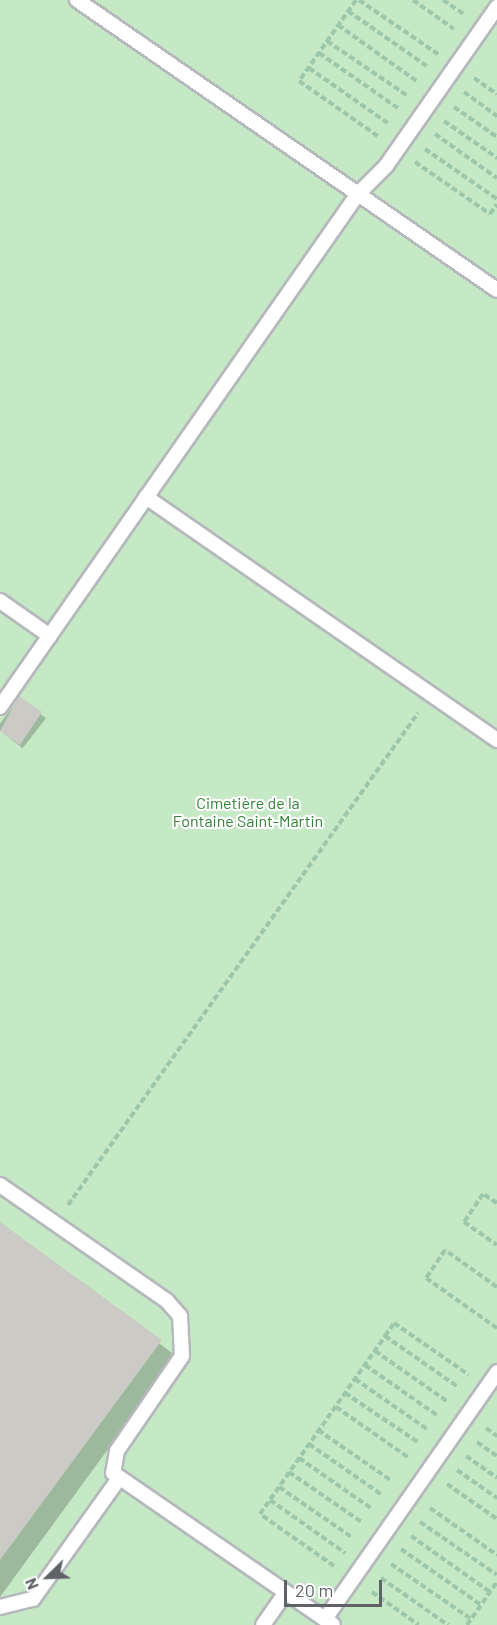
<!DOCTYPE html>
<html>
<head>
<meta charset="utf-8">
<style>
	body { margin:0 }
	#map { position:relative; width:497px; height:1625px; overflow:hidden; background:#f1efe8; font-family:Barlow,sans-serif }
	div>[style] { position:absolute }
	.green>* { inset:0; background:#c5e8c5; transform-origin:0 0 }
	.shadow>* { inset:0; background:#0003; transform-origin:0 0 }
	.building>* { inset:0; background:#cccac5 }
	.path>* { height:4px; margin-top:-2px; transform-origin:0; background:repeating-linear-gradient(90deg,#9cc7a9 0 6px,transparent 0 9px) }
	.roads { filter:drop-shadow(2px 0 #b5b8bc) drop-shadow(-2px 0 #b5b8bc) drop-shadow(0 2px #b5b8bc) drop-shadow(0 -2px #b5b8bc) }
	.service>* { height:14px; margin:-7px; padding:0 7px; transform-origin:7px; border-radius:7px; background:#fff }
	span { translate:-50% -50%; white-space:nowrap; text-align:center; line-height:1.15; -webkit-text-stroke:4.5px #fff; paint-order:stroke }
	.park-label { font-size:16px; color:#348238 }
	.north { position:absolute; left:18px; top:1547px; width:60px; height:60px; -webkit-text-stroke:4px #fff; paint-order:stroke; rotate:247deg; font-size:16px; font-weight:700; line-height:24px; text-align:center; color:#5f6368 }
	.north::after { content:''; display:block; margin:auto; width:21px; height:27px; background:#5f6368; clip-path:polygon(50% 0,100% 100%,50% 72%,0 100%) }
	.scale { position:absolute; left:284px; top:1580px; width:98px; height:27px; box-sizing:border-box; border:3px solid #5f6368; border-top:0; padding-left:8px; font-size:18px; line-height:21px; white-space:nowrap; color:#5f6368; -webkit-text-stroke:4px #fff; paint-order:stroke }
</style>
</head>
<body>
<div id="map">
	<div class="green">
		<div style="left:0;top:0;width:497px;height:1625px"></div>
	</div>
	<div class="shadow">
		<div style="left:20px;top:698px;width:33px;height:38px;rotate:38deg"></div>
		<div style="clip-path:polygon(0 1224px,176px 1356px,0 1597px)"></div>
	</div>
	<div class="building">
		<div style="clip-path:polygon(19px 696px,42px 712px,20px 745px,0 731px)"></div>
		<div style="clip-path:polygon(0 1222px,162px 1340px,0 1560px)"></div>
	</div>
	<div class="path">
		<div style="left:356px;top:0;width:99px;rotate:125.1deg"></div>
		<div style="left:299px;top:81px;width:98px;rotate:35deg"></div>
		<div style="left:359px;top:0;width:96px;rotate:34.4deg"></div>
		<div style="left:413px;top:0;width:50px;rotate:35.3deg"></div>
		<div style="left:443px;top:0;width:27px;rotate:34deg"></div>
		<div style="left:348px;top:11px;width:98px;rotate:35deg"></div>
		<div style="left:338px;top:25px;width:98px;rotate:35.5deg"></div>
		<div style="left:327px;top:41px;width:98px;rotate:34.2deg"></div>
		<div style="left:319px;top:53px;width:98px;rotate:35deg"></div>
		<div style="left:309px;top:68px;width:98px;rotate:35deg"></div>
		<div style="left:474px;top:78px;width:28px;rotate:35deg"></div>
		<div style="left:464px;top:92px;width:41px;rotate:36deg"></div>
		<div style="left:454px;top:107px;width:52px;rotate:34.9deg"></div>
		<div style="left:444px;top:121px;width:65px;rotate:34.9deg"></div>
		<div style="left:435px;top:134px;width:76px;rotate:35.4deg"></div>
		<div style="left:425px;top:149px;width:88px;rotate:34.8deg"></div>
		<div style="left:415px;top:162px;width:91px;rotate:34.7deg"></div>
		<div style="left:490px;top:214px;width:12px;rotate:-55deg"></div>
		<div style="left:497px;top:1203px;width:17px;rotate:-147deg"></div>
		<div style="left:483px;top:1194px;width:34px;rotate:124deg"></div>
		<div style="left:464px;top:1222px;width:40px;rotate:34.9deg"></div>
		<div style="left:68px;top:1205px;width:604px;rotate:-54.57deg"></div>
		<div style="left:497px;top:1287px;width:64px;rotate:-144.6deg"></div>
		<div style="left:445px;top:1250px;width:34px;rotate:124deg"></div>
		<div style="left:426px;top:1278px;width:87px;rotate:35.2deg"></div>
		<div style="left:385px;top:1336px;width:89px;rotate:34.9deg"></div>
		<div style="left:375px;top:1351px;width:89px;rotate:34.9deg"></div>
		<div style="left:365px;top:1365px;width:89px;rotate:34.9deg"></div>
		<div style="left:355px;top:1379px;width:89px;rotate:34.9deg"></div>
		<div style="left:345px;top:1393px;width:89px;rotate:34deg"></div>
		<div style="left:336px;top:1407px;width:89px;rotate:34.9deg"></div>
		<div style="left:486px;top:1428px;width:14px;rotate:36deg"></div>
		<div style="left:318px;top:1430px;width:90px;rotate:34.6deg"></div>
		<div style="left:477px;top:1442px;width:24px;rotate:35deg"></div>
		<div style="left:309px;top:1444px;width:89px;rotate:34.9deg"></div>
		<div style="left:466px;top:1456px;width:38px;rotate:35deg"></div>
		<div style="left:299px;top:1458px;width:89px;rotate:34.9deg"></div>
		<div style="left:457px;top:1470px;width:49px;rotate:35deg"></div>
		<div style="left:289px;top:1472px;width:90px;rotate:34.6deg"></div>
		<div style="left:447px;top:1484px;width:61px;rotate:35deg"></div>
		<div style="left:279px;top:1487px;width:90px;rotate:34.6deg"></div>
		<div style="left:270px;top:1500px;width:92px;rotate:35.2deg"></div>
		<div style="left:430px;top:1508px;width:82px;rotate:35deg"></div>
		<div style="left:420px;top:1522px;width:93px;rotate:34.5deg"></div>
		<div style="left:411px;top:1536px;width:97px;rotate:35.3deg"></div>
		<div style="left:401px;top:1549px;width:98px;rotate:35deg"></div>
		<div style="left:391px;top:1564px;width:97px;rotate:34.5deg"></div>
		<div style="left:334px;top:1566px;width:90px;rotate:-144.9deg"></div>
		<div style="left:260px;top:1514px;width:218px;rotate:-54.9deg"></div>
		<div style="left:385px;top:1336px;width:16px;rotate:-55deg"></div>
		<div style="left:394px;top:1323px;width:91px;rotate:34.7deg"></div>
		<div style="left:381px;top:1578px;width:82px;rotate:35deg"></div>
		<div style="left:372px;top:1592px;width:57px;rotate:35.1deg"></div>
		<div style="left:467px;top:1625px;width:52px;rotate:-55.1deg"></div>
	</div>
	<div class="roads">
		<div class="service">
			<div style="left:77px;top:0;width:510px;rotate:34.62deg"></div>
			<div style="left:146px;top:497px;width:427px;rotate:34.7deg"></div>
			<div style="left:0;top:601px;width:61px;rotate:35deg"></div>
			<div style="left:0;top:707px;width:624px;rotate:-55.11deg"></div>
			<div style="left:357px;top:195px;width:41px;rotate:-45deg"></div>
			<div style="left:386px;top:166px;width:194px;rotate:-55.1deg"></div>
			<div style="left:0;top:1185px;width:203px;rotate:34.8deg"></div>
			<div style="left:167px;top:1301px;width:20px;rotate:49deg"></div>
			<div style="left:180px;top:1316px;width:40px;rotate:87.1deg"></div>
			<div style="left:182px;top:1356px;width:115px;rotate:124.4deg"></div>
			<div style="left:117px;top:1451px;width:22px;rotate:100deg"></div>
			<div style="left:113px;top:1473px;width:267px;rotate:34.6deg"></div>
			<div style="left:0;top:1607px;width:34px;rotate:-14deg"></div>
			<div style="left:33px;top:1599px;width:146px;rotate:-54.5deg"></div>
			<div style="left:325px;top:1619px;width:301px;rotate:-55.1deg"></div>
			<div style="left:263px;top:1625px;width:39px;rotate:-55deg"></div>
		</div>
	</div>
	<div class="park-label">
		<span style="left:248px;top:812px">Cimetière de la<br>Fontaine Saint-Martin</span>
	</div>
	<div class="north">N</div>
	<div class="scale">20 m</div>
</div>
</body>
</html>
